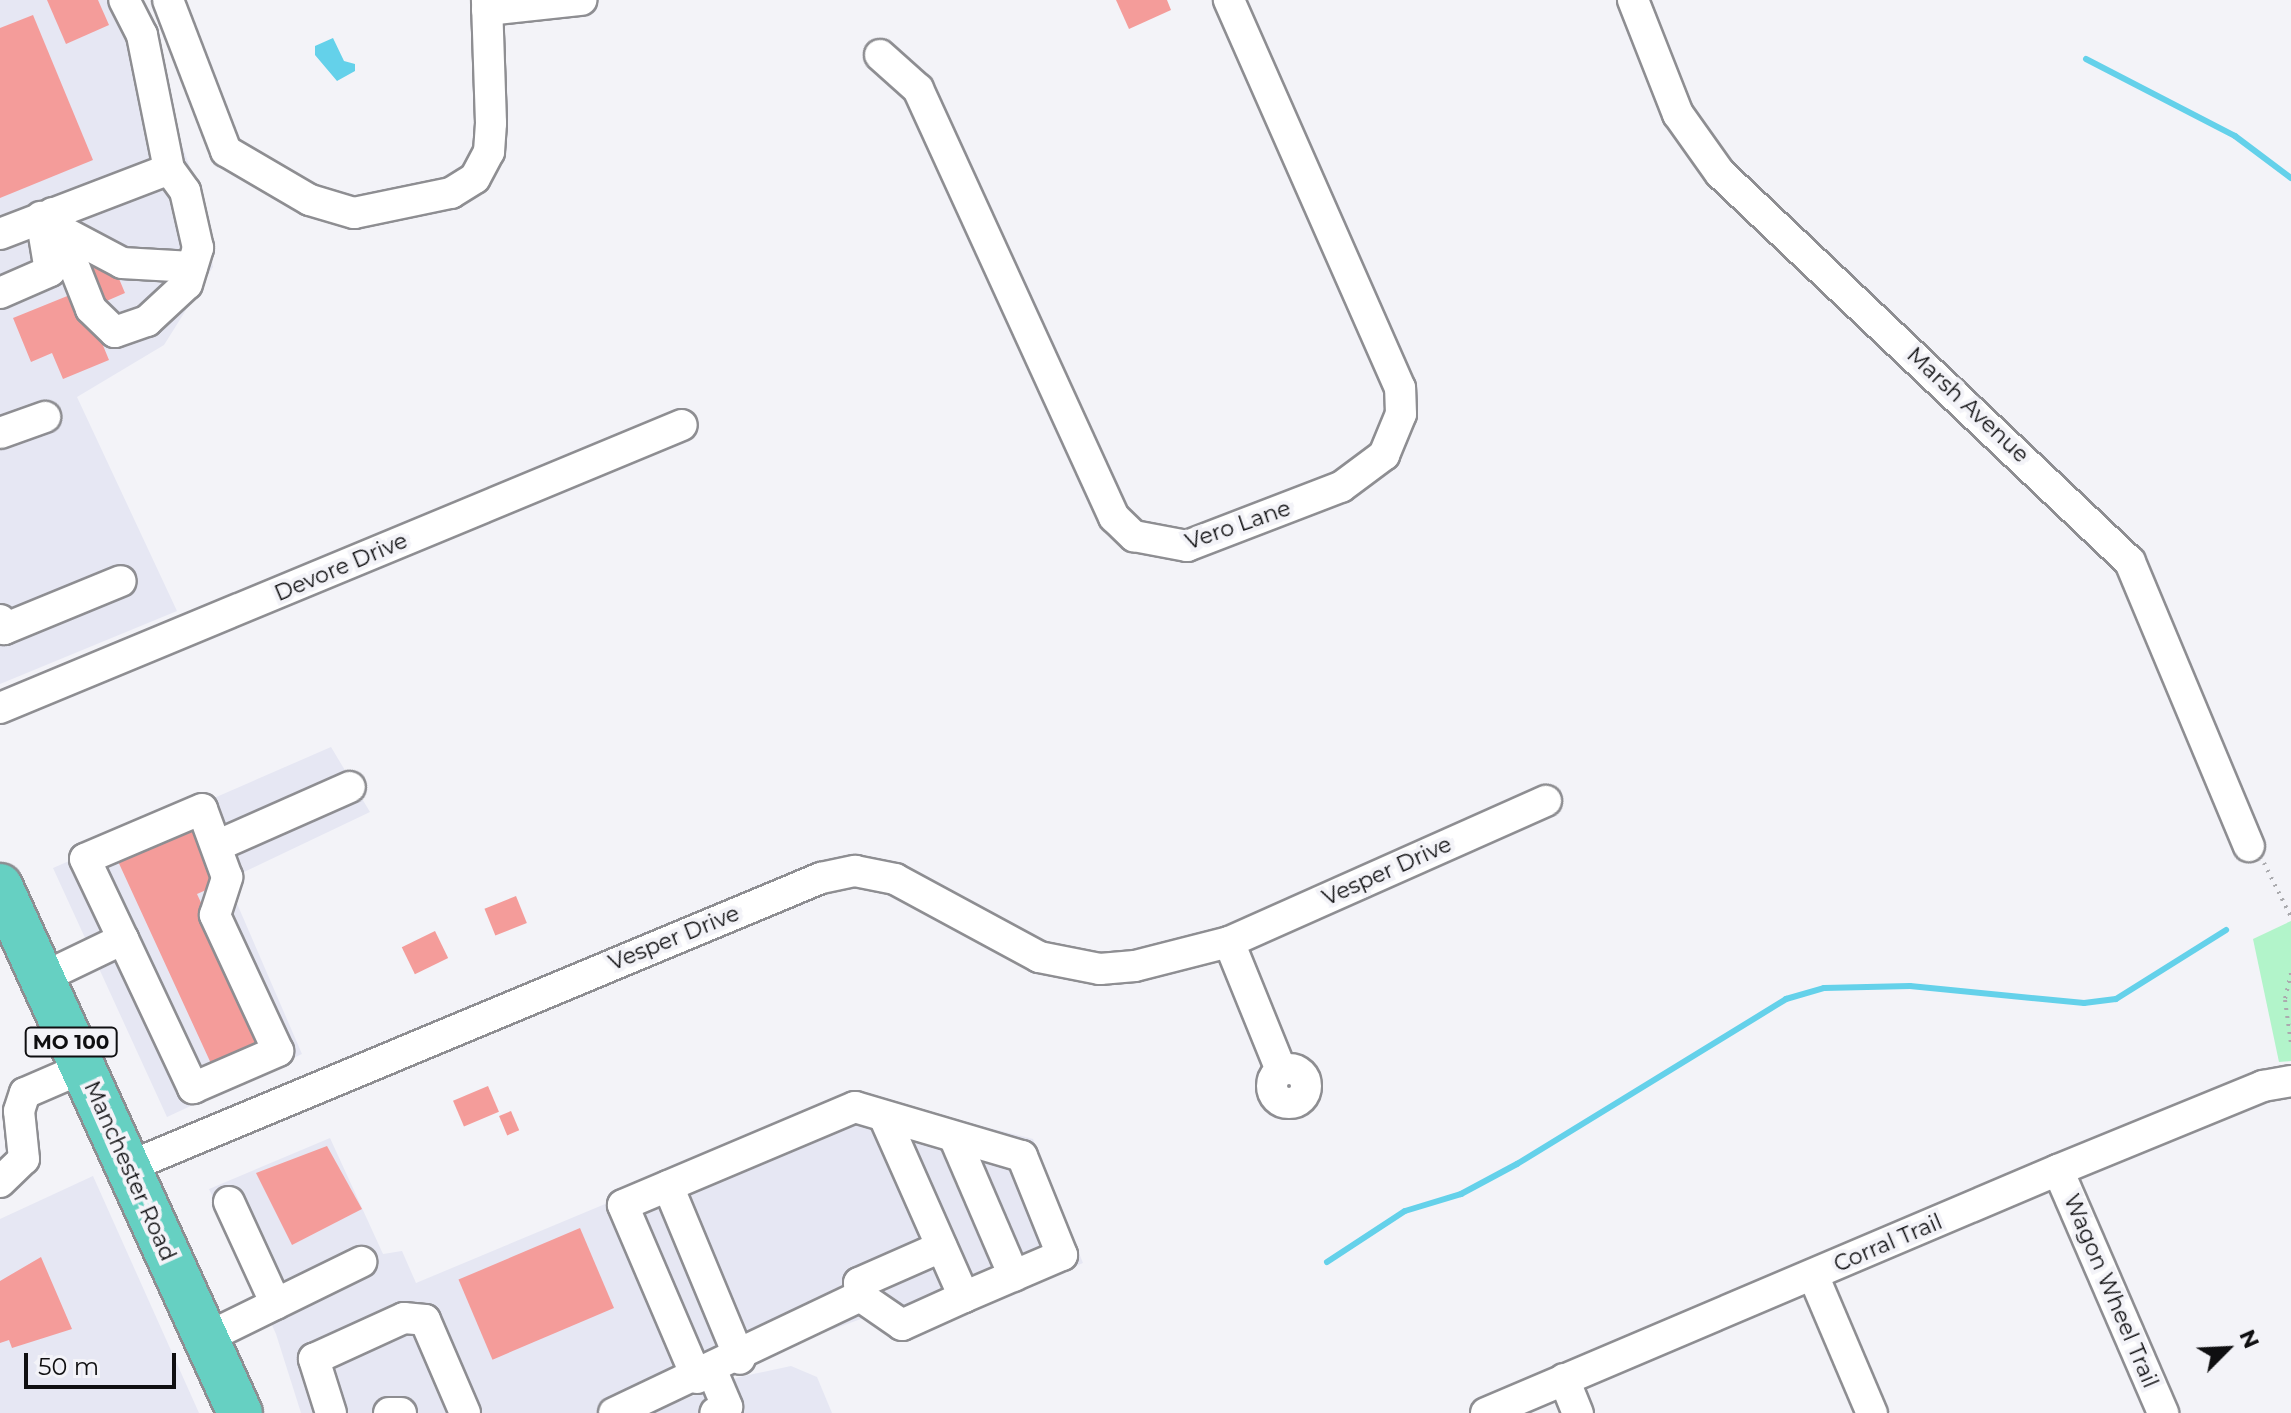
<!DOCTYPE html>
<html>
<head>
<meta charset="utf-8">
<style>
	body { margin:0 }
	#map { position:relative; width:2291px; height:1413px; overflow:hidden; background:#f3f3f8; font-family:Montserrat,sans-serif }
	div>[style] { position:absolute }
	.built>* { inset:0; background:#e6e7f3 }
	.green>* { inset:0; background:#b2f4ca }
	.water>* { inset:0; background:#64d1ea }
	.stream>* { height:6px; margin:-3px; padding:0 3px; transform-origin:3px; border-radius:3px; background:#64d1ea }
	.building>* { inset:0; background:#f49c9a; transform-origin:0 0 }
	.path>* { height:4px; margin-top:-2px; transform-origin:0; background:repeating-linear-gradient(90deg,#aaaaae 0 2px,transparent 0 8px) }
	.roads { filter:drop-shadow(2px 0 #8e8e92) drop-shadow(-2px 0 #8e8e92) drop-shadow(0 2px #8e8e92) drop-shadow(0 -2px #8e8e92) }
	.minor>* { height:30px; margin:-15px; padding:0 15px; transform-origin:15px; border-radius:15px; background:#fff }
	.minor>.ring { margin:-15px; padding:0; box-sizing:content-box; background:none; border:30px solid #fff; border-radius:50% }
	.highway>* { height:44px; margin:-22px; padding:0 22px; transform-origin:22px; border-radius:22px; background:#66d0c2 }
	span { translate:-50% -50%; white-space:nowrap; text-align:center; line-height:1.15; -webkit-text-stroke:8px #f3f3f8; paint-order:stroke }
	.shield-label span { padding:2px 6px; background:#f3f3f8; border:2px solid; border-radius:6px; -webkit-text-stroke-width:0 }
	.shield-label { font-size:20px; color:#0f0f11; font-weight:700 }
	.street-label { font-size:22px; color:#0f0f11 }
	.north { position:absolute; left:2187px; top:1309px; width:80px; height:80px; -webkit-text-stroke:6px #f3f3f8; paint-order:stroke; rotate:66deg; font-size:22px; font-weight:700; line-height:32px; text-align:center; color:#0f0f11 }
	.north::after { content:''; display:block; margin:auto; width:28px; height:36px; background:#0f0f11; clip-path:polygon(50% 0,100% 100%,50% 72%,0 100%) }
	.scale { position:absolute; left:24px; top:1353px; width:152px; height:36px; box-sizing:border-box; border:4px solid #0f0f11; border-top:0; padding-left:10px; font-size:24px; line-height:28px; white-space:nowrap; color:#0f0f11; -webkit-text-stroke:6px #f3f3f8; paint-order:stroke }
</style>
</head>
<body>
<div id="map">
	<div class="built">
		<div style="clip-path:polygon(0 0,128px 0,204px 205px,213px 267px,164px 345px,77px 397px,177px 611px,0 684px)"></div>
		<div style="clip-path:polygon(331px 747px,370px 812px,240px 874px,235px 899px,302px 1054px,167px 1117px,53px 868px)"></div>
		<div style="clip-path:polygon(864px 1096px,1033px 1139px,1083px 1263px,900px 1337px,869px 1316px,604px 1413px,301px 1413px,276px 1334px,209px 1189px,330px 1138px,383px 1254px,402px 1251px,416px 1283px)"></div>
		<div style="clip-path:polygon(93px 1176px,199px 1413px,0 1413px,0 1219px)"></div>
		<div style="clip-path:polygon(791px 1366px,817px 1377px,832px 1413px,651px 1413px,739px 1377px)"></div>
	</div>
	<div class="green">
		<div style="clip-path:polygon(2291px 921px,2291px 1061px,2279px 1062px,2253px 939px)"></div>
	</div>
	<div class="water">
		<div style="clip-path:polygon(333px 38px,344px 61px,355px 64px,355px 71px,337px 81px,315px 55px,315px 46px)"></div>
	</div>
	<div class="stream">
		<div style="left:2086px;top:59px;width:168px;rotate:27.3deg"></div>
		<div style="left:2235px;top:136px;width:70px;rotate:36.9deg"></div>
		<div style="left:1327px;top:1262px;width:93px;rotate:-33.2deg"></div>
		<div style="left:1405px;top:1211px;width:59px;rotate:-16.9deg"></div>
		<div style="left:1461px;top:1194px;width:64px;rotate:-28.2deg"></div>
		<div style="left:1517px;top:1164px;width:316px;rotate:-31.5deg"></div>
		<div style="left:1786px;top:999px;width:40px;rotate:-16deg"></div>
		<div style="left:1824px;top:988px;width:86px;rotate:-1.3deg"></div>
		<div style="left:1910px;top:986px;width:175px;rotate:5.6deg"></div>
		<div style="left:2084px;top:1003px;width:32px;rotate:-7deg"></div>
		<div style="left:2116px;top:999px;width:130px;rotate:-32.1deg"></div>
	</div>
	<div class="building">
		<div style="clip-path:polygon(47px 0,98px 0,109px 25px,66px 44px)"></div>
		<div style="clip-path:polygon(1116px 0,1167px 0,1171px 10px,1129px 29px)"></div>
		<div style="clip-path:polygon(33px 15px,93px 160px,0 198px,0 28px)"></div>
		<div style="clip-path:polygon(99px 231px,125px 293px,88px 309px,109px 360px,63px 379px,52px 353px,31px 362px,13px 318px,92px 286px,74px 241px)"></div>
		<div style="clip-path:polygon(194px 821px,222px 883px,197px 894px,267px 1046px,214px 1070px,116px 857px)"></div>
		<div style="left:516px;top:896px;width:29px;height:34px;rotate:68deg"></div>
		<div style="left:435px;top:931px;width:30px;height:37px;rotate:64deg"></div>
		<div style="left:488px;top:1086px;width:28px;height:38px;rotate:67deg"></div>
		<div style="left:511px;top:1111px;width:21px;height:13px;rotate:67deg"></div>
		<div style="clip-path:polygon(327px 1146px,362px 1209px,292px 1245px,256px 1173px)"></div>
		<div style="left:580px;top:1228px;width:87px;height:132px;rotate:67deg"></div>
		<div style="clip-path:polygon(41px 1257px,72px 1329px,12px 1348px,9px 1340px,0 1343px,0 1281px)"></div>
	</div>
	<div class="path">
		<div style="left:2264px;top:863px;width:60px;rotate:63.4deg"></div>
		<div style="left:2291px;top:973px;width:28px;rotate:103deg"></div>
		<div style="left:2285px;top:1000px;width:44px;rotate:82.2deg"></div>
	</div>
	<div class="roads">
		<div class="minor">
			<div style="left:168px;top:0;width:162px;rotate:69deg"></div>
			<div style="left:226px;top:151px;width:97px;rotate:30.3deg"></div>
			<div style="left:310px;top:200px;width:46px;rotate:16.5deg"></div>
			<div style="left:354px;top:213px;width:99px;rotate:-11.7deg"></div>
			<div style="left:451px;top:193px;width:28px;rotate:-32deg"></div>
			<div style="left:475px;top:178px;width:30px;rotate:-62deg"></div>
			<div style="left:489px;top:152px;width:29px;rotate:-86deg"></div>
			<div style="left:491px;top:123px;width:123px;rotate:-91.9deg"></div>
			<div style="left:1633px;top:0;width:123px;rotate:68.5deg"></div>
			<div style="left:1678px;top:114px;width:72px;rotate:54.6deg"></div>
			<div style="left:1720px;top:173px;width:565px;rotate:43.49deg"></div>
			<div style="left:2130px;top:562px;width:308px;rotate:67.3deg"></div>
			<div style="left:487px;top:10px;width:95px;rotate:-6.1deg"></div>
			<div style="left:880px;top:55px;width:51px;rotate:41.8deg"></div>
			<div style="left:918px;top:89px;width:471px;rotate:65.4deg"></div>
			<div style="left:1114px;top:517px;width:28px;rotate:44deg"></div>
			<div style="left:1134px;top:536px;width:54px;rotate:10.7deg"></div>
			<div style="left:1187px;top:546px;width:165px;rotate:-21deg"></div>
			<div style="left:1341px;top:487px;width:54px;rotate:-36.7deg"></div>
			<div style="left:1384px;top:455px;width:44px;rotate:-67.5deg"></div>
			<div style="left:1401px;top:414px;width:26px;rotate:-92deg"></div>
			<div style="left:1400px;top:388px;width:424px;rotate:-113.8deg"></div>
			<div style="left:53px;top:213px;width:103px;rotate:68.4deg"></div>
			<div style="left:91px;top:309px;width:33px;rotate:44deg"></div>
			<div style="left:115px;top:332px;width:34px;rotate:-19deg"></div>
			<div style="left:147px;top:321px;width:54px;rotate:-42.8deg"></div>
			<div style="left:187px;top:284px;width:38px;rotate:-73deg"></div>
			<div style="left:198px;top:248px;width:58px;rotate:-102.8deg"></div>
			<div style="left:185px;top:191px;width:27px;rotate:-126deg"></div>
			<div style="left:60px;top:230px;width:70px;rotate:28deg"></div>
			<div style="left:122px;top:263px;width:70px;rotate:3.3deg"></div>
			<div style="left:0;top:234px;width:181px;rotate:-21deg"></div>
			<div style="left:169px;top:169px;width:137px;rotate:-101.4deg"></div>
			<div style="left:142px;top:35px;width:39px;rotate:-117deg"></div>
			<div style="left:0;top:293px;width:55px;rotate:-23.7deg"></div>
			<div style="left:50px;top:271px;width:55px;rotate:-99.5deg"></div>
			<div style="left:0;top:433px;width:48px;rotate:-19.6deg"></div>
			<div style="left:0;top:620px;width:10px;rotate:66deg"></div>
			<div style="left:4px;top:629px;width:126px;rotate:-22.3deg"></div>
			<div style="left:0;top:708px;width:738px;rotate:-22.54deg"></div>
			<div style="left:219px;top:845px;width:143px;rotate:-23.9deg"></div>
			<div style="left:1229px;top:942px;width:138px;rotate:67.9deg"></div>
			<div style="left:42px;top:978px;width:90px;rotate:-25.7deg"></div>
			<div style="left:123px;top:939px;width:165px;rotate:64.8deg"></div>
			<div style="left:193px;top:1088px;width:93px;rotate:-23.5deg"></div>
			<div style="left:278px;top:1051px;width:150px;rotate:-114.9deg"></div>
			<div style="left:215px;top:915px;width:40px;rotate:-72deg"></div>
			<div style="left:227px;top:877px;width:72px;rotate:-110.2deg"></div>
			<div style="left:202px;top:809px;width:127px;rotate:156.9deg"></div>
			<div style="left:85px;top:859px;width:89px;rotate:64.6deg"></div>
			<div class="ring" style="left:1272px;top:1069px;width:4px;height:4px"></div>
			<div style="left:955px;top:1139px;width:149px;rotate:66.7deg"></div>
			<div style="left:128px;top:1167px;width:751px;rotate:-22.64deg"></div>
			<div style="left:821px;top:878px;width:35px;rotate:-12deg"></div>
			<div style="left:855px;top:871px;width:41px;rotate:11.3deg"></div>
			<div style="left:895px;top:879px;width:164px;rotate:28.4deg"></div>
			<div style="left:1039px;top:957px;width:62px;rotate:11.1deg"></div>
			<div style="left:1100px;top:969px;width:35px;rotate:-5deg"></div>
			<div style="left:1135px;top:966px;width:97px;rotate:-14.3deg"></div>
			<div style="left:1229px;top:942px;width:347px;rotate:-24deg"></div>
			<div style="left:2058px;top:1170px;width:265px;rotate:66.6deg"></div>
			<div style="left:0;top:1182px;width:33px;rotate:-44deg"></div>
			<div style="left:24px;top:1159px;width:48px;rotate:-95.9deg"></div>
			<div style="left:19px;top:1111px;width:19px;rotate:-72deg"></div>
			<div style="left:25px;top:1093px;width:63px;rotate:-23.3deg"></div>
			<div style="left:668px;top:1186px;width:187px;rotate:67.4deg"></div>
			<div style="left:229px;top:1202px;width:112px;rotate:65.3deg"></div>
			<div style="left:1813px;top:1275px;width:150px;rotate:66.9deg"></div>
			<div style="left:860px;top:1296px;width:51px;rotate:34.6deg"></div>
			<div style="left:902px;top:1325px;width:68px;rotate:-24.3deg"></div>
			<div style="left:860px;top:1296px;width:13px;rotate:-94deg"></div>
			<div style="left:859px;top:1283px;width:90px;rotate:-23.7deg"></div>
			<div style="left:206px;top:1338px;width:173px;rotate:-26.1deg"></div>
			<div style="left:712px;top:1371px;width:39px;rotate:67deg"></div>
			<div style="left:727px;top:1407px;width:13px;rotate:153deg"></div>
			<div style="left:697px;top:1378px;width:188px;rotate:-113.2deg"></div>
			<div style="left:623px;top:1205px;width:252px;rotate:-22.9deg"></div>
			<div style="left:855px;top:1107px;width:174px;rotate:16.4deg"></div>
			<div style="left:1022px;top:1156px;width:107px;rotate:68deg"></div>
			<div style="left:1062px;top:1255px;width:107px;rotate:156.8deg"></div>
			<div style="left:964px;top:1297px;width:193px;rotate:-113.9deg"></div>
			<div style="left:1564px;top:1379px;width:37px;rotate:68deg"></div>
			<div style="left:331px;top:1413px;width:57px;rotate:-107.5deg"></div>
			<div style="left:314px;top:1359px;width:99px;rotate:-24.5deg"></div>
			<div style="left:404px;top:1318px;width:21px;rotate:5deg"></div>
			<div style="left:425px;top:1320px;width:101px;rotate:66.7deg"></div>
			<div style="left:389px;top:1413px;width:12px"></div>
			<div style="left:614px;top:1413px;width:272px;rotate:-25.4deg"></div>
			<div style="left:1486px;top:1413px;width:621px;rotate:-23.02deg"></div>
			<div style="left:2058px;top:1170px;width:222px;rotate:-22.3deg"></div>
			<div style="left:2263px;top:1086px;width:28px;rotate:-10deg"></div>
		</div>
		<div class="highway">
			<div style="left:0;top:886px;width:579px;rotate:65.52deg"></div>
		</div>
	</div>
	<div class="shield-label">
		<span style="left:71px;top:1042px">MO 100</span>
	</div>
	<div class="street-label">
		<span style="left:1968px;top:405px;rotate:43deg">Marsh Avenue</span>
		<span style="left:1238px;top:525px;rotate:-19deg">Vero Lane</span>
		<span style="left:341px;top:567px;rotate:-23deg">Devore Drive</span>
		<span style="left:1387px;top:871px;rotate:-24deg">Vesper Drive</span>
		<span style="left:674px;top:938px;rotate:-22deg">Vesper Drive</span>
		<span style="left:130px;top:1171px;rotate:66deg">Manchester Road</span>
		<span style="left:1888px;top:1243px;rotate:-23deg">Corral Trail</span>
		<span style="left:2111px;top:1291px;rotate:67deg">Wagon Wheel Trail</span>
	</div>
	<div class="north">N</div>
	<div class="scale">50 m</div>
</div>
</body>
</html>
